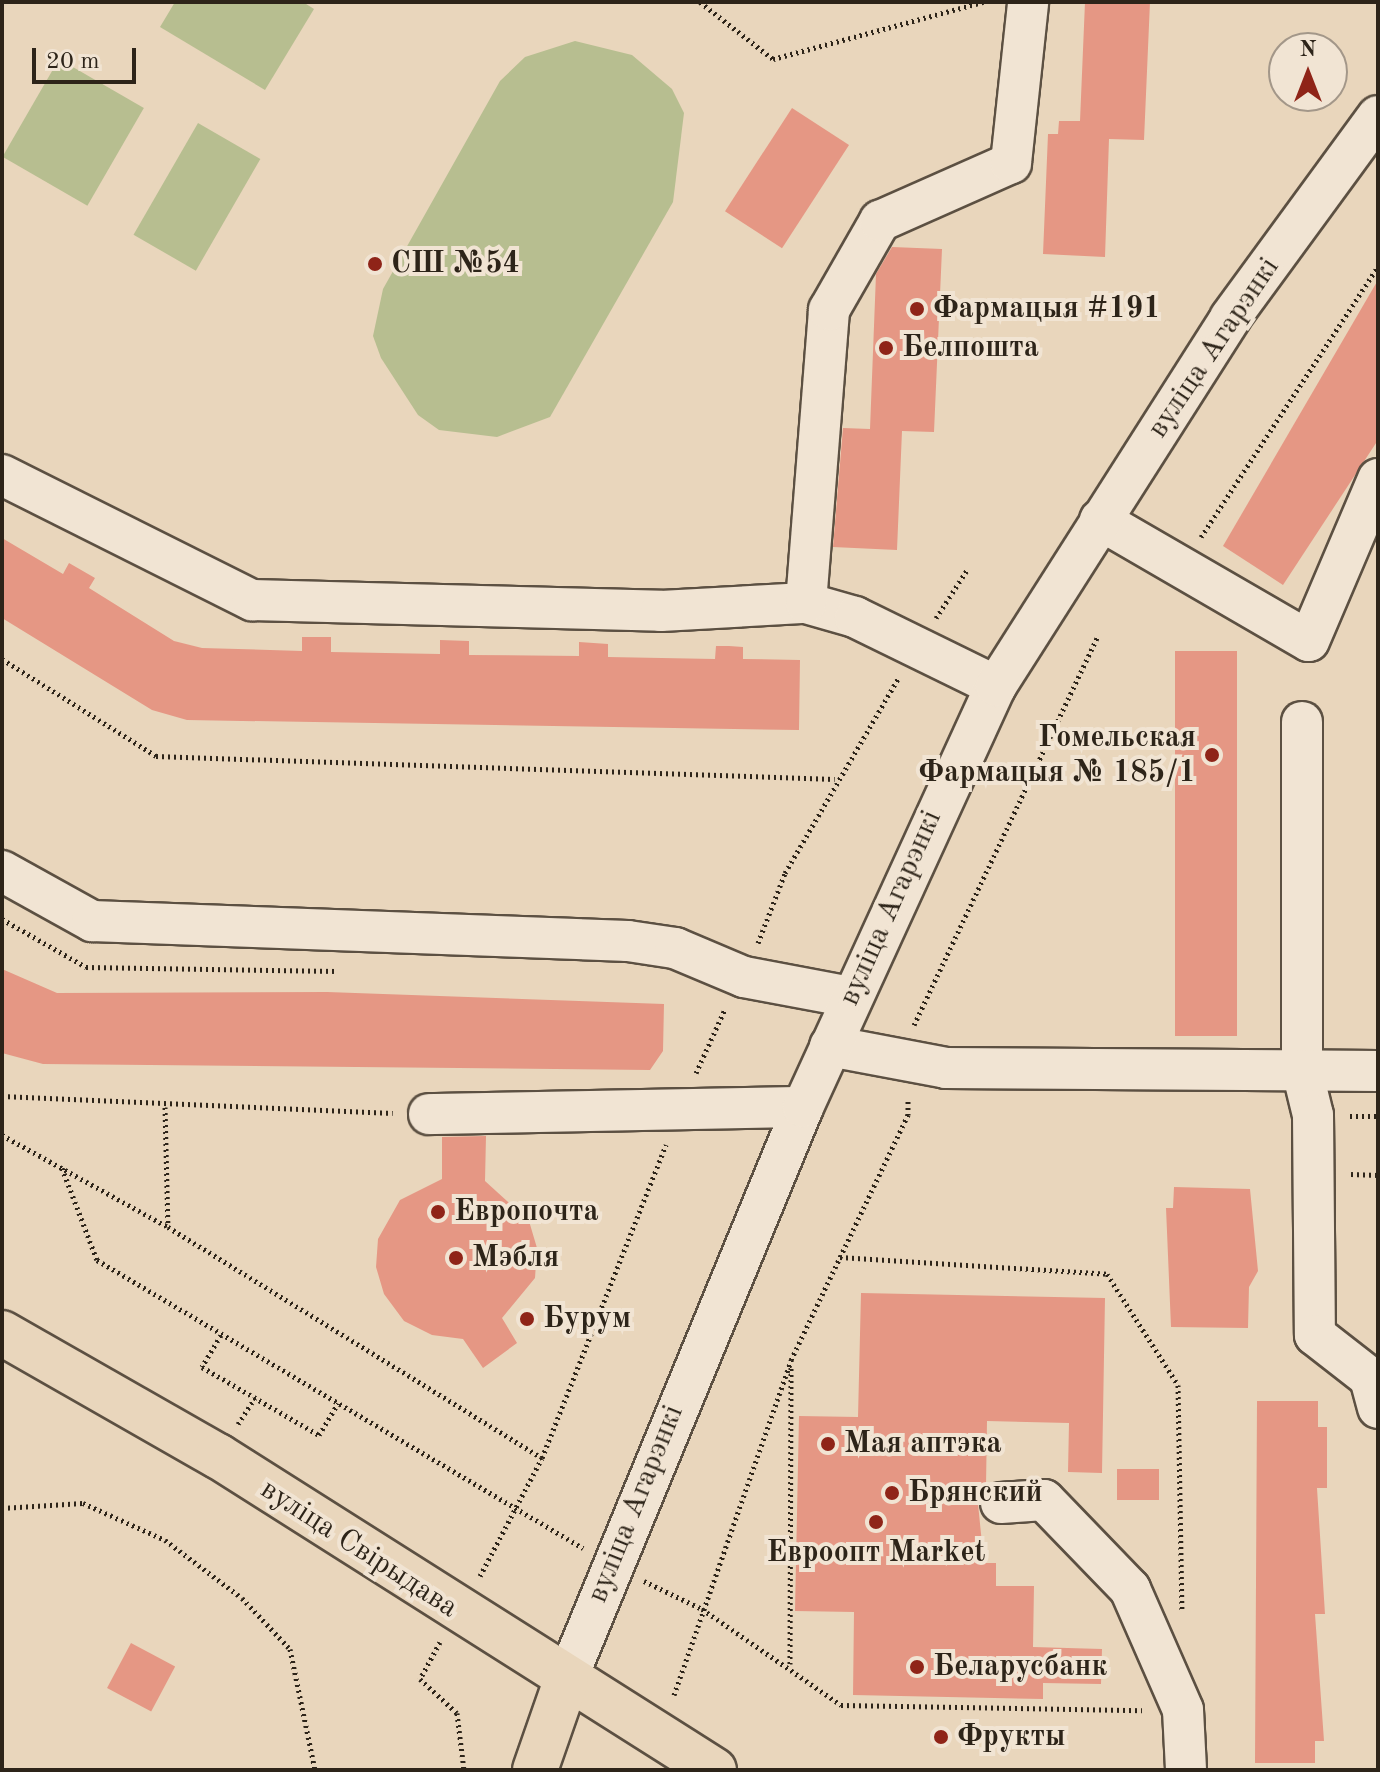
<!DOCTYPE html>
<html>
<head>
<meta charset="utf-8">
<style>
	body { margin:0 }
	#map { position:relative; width:1380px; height:1772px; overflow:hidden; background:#e9d6bc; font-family:"Old Standard TT",serif }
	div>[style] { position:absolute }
	.green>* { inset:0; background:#b7be90; transform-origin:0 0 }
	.building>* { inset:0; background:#e59784; transform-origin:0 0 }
	.path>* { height:5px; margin-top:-2.5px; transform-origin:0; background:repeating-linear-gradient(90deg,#2d2419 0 2px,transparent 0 6px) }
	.roads { filter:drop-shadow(2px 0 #5c5042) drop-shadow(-2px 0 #5c5042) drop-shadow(0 2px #5c5042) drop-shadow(0 -2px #5c5042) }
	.minor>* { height:40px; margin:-20px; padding:0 20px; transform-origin:20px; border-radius:20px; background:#f1e4d3 }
	.major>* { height:44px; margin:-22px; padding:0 22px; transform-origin:22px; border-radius:22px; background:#e9d6bc }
	.dots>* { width:22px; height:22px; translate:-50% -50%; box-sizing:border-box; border:4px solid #f1e4d3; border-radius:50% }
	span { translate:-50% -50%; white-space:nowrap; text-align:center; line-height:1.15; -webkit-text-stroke:8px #f1e4d3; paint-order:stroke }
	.poi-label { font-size:30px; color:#2d2419; font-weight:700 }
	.left { translate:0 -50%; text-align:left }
	.right { translate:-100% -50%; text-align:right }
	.street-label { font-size:30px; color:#2d2419 }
	.frame { position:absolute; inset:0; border:4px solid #2d2419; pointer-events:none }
	.north { position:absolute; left:1268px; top:32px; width:80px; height:80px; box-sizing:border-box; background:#f1e4d3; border:2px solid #a39789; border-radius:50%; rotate:0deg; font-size:22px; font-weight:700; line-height:32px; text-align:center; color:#2d2419 }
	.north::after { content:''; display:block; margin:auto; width:28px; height:36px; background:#8f2418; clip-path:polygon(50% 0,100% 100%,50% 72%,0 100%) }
	.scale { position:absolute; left:32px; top:48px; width:104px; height:36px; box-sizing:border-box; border:4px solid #2d2419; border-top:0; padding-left:10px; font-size:24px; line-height:28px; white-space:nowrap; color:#2d2419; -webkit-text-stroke:6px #f1e4d3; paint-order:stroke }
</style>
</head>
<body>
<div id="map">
	<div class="green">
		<div style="clip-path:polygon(175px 2px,303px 2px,314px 9px,265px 90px,160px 27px)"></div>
		<div style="clip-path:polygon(575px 41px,632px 55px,672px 89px,684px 113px,673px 202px,550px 417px,497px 437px,439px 430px,418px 415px,381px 358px,373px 336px,383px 289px,500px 81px,525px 57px)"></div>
		<div style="left:59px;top:59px;width:98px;height:113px;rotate:30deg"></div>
		<div style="left:198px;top:123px;width:72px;height:129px;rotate:30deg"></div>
	</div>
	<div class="building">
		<div style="clip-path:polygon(1085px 2px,1150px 2px,1144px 140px,1109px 139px,1105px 257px,1043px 254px,1048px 134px,1058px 134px,1059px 121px,1080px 121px)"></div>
		<div style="left:792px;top:108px;width:68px;height:123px;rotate:33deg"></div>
		<div style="clip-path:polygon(892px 247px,942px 249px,934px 432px,902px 431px,897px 550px,833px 547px,843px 428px,870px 429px,876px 274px)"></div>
		<div style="clip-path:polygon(1378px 280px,1378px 440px,1283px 585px,1223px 546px)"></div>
		<div style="clip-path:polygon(2px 538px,63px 574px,69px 563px,95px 578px,89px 588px,174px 641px,202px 648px,302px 651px,302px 637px,331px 637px,331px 652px,440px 654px,440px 640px,469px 641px,469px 655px,579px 656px,579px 642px,608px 644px,608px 657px,715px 659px,716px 646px,729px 646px,743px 647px,743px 659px,800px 660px,799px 730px,187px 720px,152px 710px,2px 618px)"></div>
		<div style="left:1175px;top:651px;width:62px;height:385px"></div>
		<div style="clip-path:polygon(2px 969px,57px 993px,327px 992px,664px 1004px,663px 1051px,650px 1070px,43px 1064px,2px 1053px)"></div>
		<div style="clip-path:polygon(486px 1136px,485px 1181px,529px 1221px,537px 1248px,535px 1278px,502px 1318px,517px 1343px,483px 1368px,463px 1339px,432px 1335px,404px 1321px,384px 1294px,376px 1267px,378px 1239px,400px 1200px,442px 1179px,442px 1137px)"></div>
		<div style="clip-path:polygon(1174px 1187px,1250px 1189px,1258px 1271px,1249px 1287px,1248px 1328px,1171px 1327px,1166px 1208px,1173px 1208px)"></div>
		<div style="clip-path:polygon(861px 1293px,1105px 1298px,1102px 1473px,1068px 1472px,1069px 1423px,987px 1421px,986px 1486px,978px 1504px,984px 1563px,996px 1563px,996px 1586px,1034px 1586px,1033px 1647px,1102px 1649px,1101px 1684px,1043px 1683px,1043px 1699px,853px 1695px,854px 1612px,795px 1611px,799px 1416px,858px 1417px)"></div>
		<div style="clip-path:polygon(1257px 1401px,1318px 1401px,1318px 1427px,1327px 1427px,1327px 1488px,1317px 1488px,1325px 1614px,1315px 1614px,1324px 1741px,1315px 1741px,1315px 1763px,1255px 1763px)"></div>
		<div style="left:1117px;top:1469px;width:42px;height:31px"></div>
		<div style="left:131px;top:1643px;width:50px;height:51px;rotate:28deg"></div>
	</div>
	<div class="path">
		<div style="left:700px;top:2px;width:93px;rotate:38deg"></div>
		<div style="left:773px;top:59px;width:218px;rotate:-15.2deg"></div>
		<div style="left:1201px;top:537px;width:323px;rotate:-56.8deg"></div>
		<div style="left:936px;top:618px;width:57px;rotate:-57.1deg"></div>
		<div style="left:2px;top:659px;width:182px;rotate:32.2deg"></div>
		<div style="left:156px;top:756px;width:679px;rotate:1.94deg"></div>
		<div style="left:2px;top:919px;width:97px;rotate:29.7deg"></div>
		<div style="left:86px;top:967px;width:251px;rotate:0.9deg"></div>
		<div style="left:758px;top:943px;width:75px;rotate:-68.9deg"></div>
		<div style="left:785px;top:873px;width:227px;rotate:-59.8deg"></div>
		<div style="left:914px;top:1025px;width:430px;rotate:-64.7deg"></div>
		<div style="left:696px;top:1073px;width:70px;rotate:-65.6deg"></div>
		<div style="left:2px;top:1096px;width:391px;rotate:2.5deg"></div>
		<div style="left:165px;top:1107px;width:120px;rotate:88.6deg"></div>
		<div style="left:1350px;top:1116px;width:28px"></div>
		<div style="left:2px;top:1135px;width:190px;rotate:29deg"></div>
		<div style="left:168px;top:1227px;width:440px;rotate:31.7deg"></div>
		<div style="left:62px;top:1168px;width:98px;rotate:69.2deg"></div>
		<div style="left:97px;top:1260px;width:565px;rotate:30.65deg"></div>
		<div style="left:1351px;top:1174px;width:27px;rotate:2deg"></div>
		<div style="left:840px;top:1257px;width:268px;rotate:3.6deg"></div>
		<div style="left:1107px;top:1274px;width:132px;rotate:57.4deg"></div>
		<div style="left:1178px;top:1385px;width:225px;rotate:89deg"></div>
		<div style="left:221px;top:1335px;width:37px;rotate:121deg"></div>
		<div style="left:202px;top:1367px;width:135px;rotate:30.2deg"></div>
		<div style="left:319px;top:1435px;width:37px;rotate:-59deg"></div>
		<div style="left:238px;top:1424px;width:31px;rotate:-57deg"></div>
		<div style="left:2px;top:1508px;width:81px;rotate:-3.5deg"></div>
		<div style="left:83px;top:1503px;width:90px;rotate:24.3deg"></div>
		<div style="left:165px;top:1540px;width:96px;rotate:37deg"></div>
		<div style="left:242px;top:1598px;width:70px;rotate:46.7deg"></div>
		<div style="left:290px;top:1649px;width:124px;rotate:78.3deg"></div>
		<div style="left:480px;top:1576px;width:133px;rotate:-62.3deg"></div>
		<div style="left:542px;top:1458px;width:337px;rotate:-68.4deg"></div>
		<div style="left:644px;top:1581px;width:64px;rotate:25.8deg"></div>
		<div style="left:702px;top:1609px;width:169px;rotate:34.6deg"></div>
		<div style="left:841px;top:1705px;width:301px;rotate:1deg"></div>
		<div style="left:440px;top:1642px;width:42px;rotate:118.4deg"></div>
		<div style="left:420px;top:1679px;width:50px;rotate:42.6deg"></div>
		<div style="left:457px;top:1713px;width:57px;rotate:83deg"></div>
		<div style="left:790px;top:1664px;width:298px;rotate:-89.8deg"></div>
		<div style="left:674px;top:1695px;width:355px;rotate:-70.7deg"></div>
		<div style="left:791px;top:1360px;width:272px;rotate:-64.5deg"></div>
		<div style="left:908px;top:1115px;width:17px;rotate:-90deg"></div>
	</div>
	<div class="roads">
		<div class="minor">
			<div style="left:2px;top:475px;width:280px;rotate:26.6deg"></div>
			<div style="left:252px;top:600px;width:409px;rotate:1.5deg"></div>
			<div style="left:661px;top:611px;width:145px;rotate:-3.2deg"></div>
			<div style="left:806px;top:603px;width:51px;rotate:15.9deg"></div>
			<div style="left:855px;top:617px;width:157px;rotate:26.1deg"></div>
			<div style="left:1100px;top:520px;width:241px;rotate:30.1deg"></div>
			<div style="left:1309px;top:641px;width:176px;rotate:-66.9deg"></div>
			<div style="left:806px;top:603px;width:294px;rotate:-85.5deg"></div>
			<div style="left:829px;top:310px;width:103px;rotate:-60.2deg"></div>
			<div style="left:880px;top:221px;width:143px;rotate:-23.9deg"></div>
			<div style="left:1011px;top:163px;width:161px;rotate:-83.9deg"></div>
			<div style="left:1302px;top:722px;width:348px;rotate:90deg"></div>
			<div style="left:1302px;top:1070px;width:46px;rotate:76.3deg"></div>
			<div style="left:1313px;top:1115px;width:220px;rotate:89.5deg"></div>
			<div style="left:1315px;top:1335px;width:70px;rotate:38deg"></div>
			<div style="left:1370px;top:1378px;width:31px;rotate:75deg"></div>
			<div style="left:2px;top:871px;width:103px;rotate:29.1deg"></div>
			<div style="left:92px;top:921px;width:536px;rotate:2.14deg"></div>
			<div style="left:628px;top:941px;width:48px;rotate:8.5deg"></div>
			<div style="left:675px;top:948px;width:75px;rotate:22.8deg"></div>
			<div style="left:744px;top:977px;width:109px;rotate:10.6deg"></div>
			<div style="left:830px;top:1046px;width:118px;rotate:10.7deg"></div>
			<div style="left:946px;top:1068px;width:432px;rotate:0.4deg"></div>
			<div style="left:429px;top:1114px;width:374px;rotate:-1.1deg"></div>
			<div style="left:1001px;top:1503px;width:43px;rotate:-4deg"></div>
			<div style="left:1044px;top:1500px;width:124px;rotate:46deg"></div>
			<div style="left:1130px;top:1589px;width:132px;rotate:66.3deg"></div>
			<div style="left:1183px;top:1710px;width:60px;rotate:87.1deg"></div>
			<div style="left:566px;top:1681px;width:621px;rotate:-67.56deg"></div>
			<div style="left:803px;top:1107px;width:463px;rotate:-65.4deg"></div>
			<div style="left:996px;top:686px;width:436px;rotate:-57.5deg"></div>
			<div style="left:1230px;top:318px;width:250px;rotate:-53.8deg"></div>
		</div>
		<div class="major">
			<div style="left:2px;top:1333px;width:249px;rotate:29.7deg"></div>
			<div style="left:218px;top:1456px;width:587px;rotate:32.34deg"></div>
			<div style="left:535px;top:1770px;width:94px;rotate:-70.8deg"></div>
		</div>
	</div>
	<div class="dots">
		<div style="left:375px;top:264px;background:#8f2418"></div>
		<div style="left:917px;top:309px;background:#8f2418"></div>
		<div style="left:886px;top:348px;background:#8f2418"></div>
		<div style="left:1212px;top:755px;background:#8f2418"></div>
		<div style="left:438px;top:1212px;background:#8f2418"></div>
		<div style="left:456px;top:1258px;background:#8f2418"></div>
		<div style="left:527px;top:1319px;background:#8f2418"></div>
		<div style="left:828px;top:1444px;background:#8f2418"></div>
		<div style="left:892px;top:1493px;background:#8f2418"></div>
		<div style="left:876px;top:1522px;background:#8f2418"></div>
		<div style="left:917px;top:1667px;background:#8f2418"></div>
		<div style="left:941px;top:1737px;background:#8f2418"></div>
	</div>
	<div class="poi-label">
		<span class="left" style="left:391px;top:264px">СШ №54</span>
		<span class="left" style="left:933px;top:309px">Фармацыя #191</span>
		<span class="left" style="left:902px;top:348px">Белпошта</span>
		<span class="right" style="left:1196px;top:755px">Гомельская<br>Фармацыя № 185/1</span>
		<span class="left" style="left:454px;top:1212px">Европочта</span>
		<span class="left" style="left:472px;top:1258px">Мэбля</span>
		<span class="left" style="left:543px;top:1319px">Бурум</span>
		<span class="left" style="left:844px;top:1444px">Мая аптэка</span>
		<span class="left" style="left:908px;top:1493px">Брянский</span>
		<span style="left:876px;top:1553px">Евроопт Market</span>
		<span class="left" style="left:933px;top:1667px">Беларусбанк</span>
		<span class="left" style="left:957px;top:1737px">Фрукты</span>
	</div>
	<div class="street-label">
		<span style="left:1214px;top:348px;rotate:-56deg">вуліца Агарэнкі</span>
		<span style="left:891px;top:908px;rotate:-66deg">вуліца Агарэнкі</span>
		<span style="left:636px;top:1504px;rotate:-68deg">вуліца Агарэнкі</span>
		<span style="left:359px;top:1549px;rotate:33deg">вуліца Свірыдава</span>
	</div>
	<div class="frame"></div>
	<div class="north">N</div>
	<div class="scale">20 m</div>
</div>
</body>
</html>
